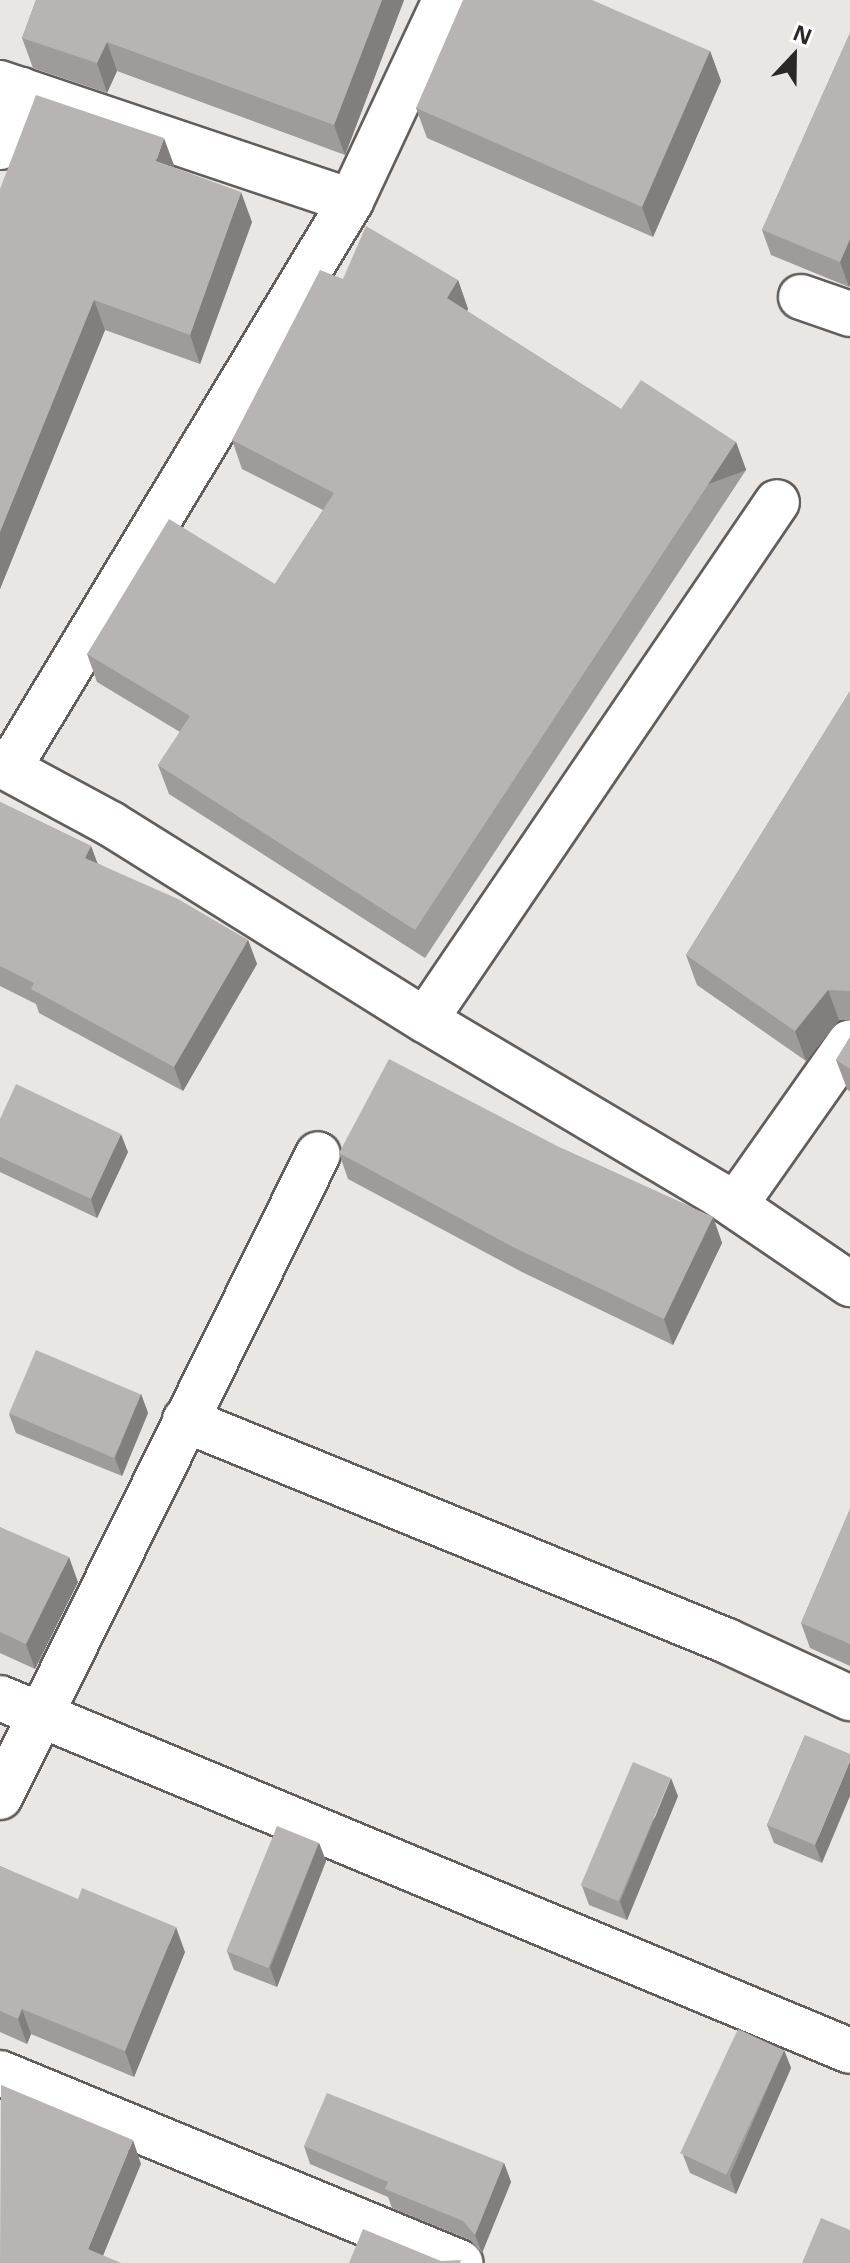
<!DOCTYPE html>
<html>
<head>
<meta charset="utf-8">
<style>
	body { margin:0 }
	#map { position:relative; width:850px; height:2263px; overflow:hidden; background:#eae6e3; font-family:"Open Sans",sans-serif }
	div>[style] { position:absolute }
	.roads { filter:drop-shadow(2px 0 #625e5d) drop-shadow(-2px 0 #625e5d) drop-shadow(0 2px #625e5d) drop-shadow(0 -2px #625e5d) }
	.minor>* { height:44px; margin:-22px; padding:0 22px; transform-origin:22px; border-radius:22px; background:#fff }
	.wall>* { inset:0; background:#9e9b9a }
	.shaded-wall>* { inset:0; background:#817e7d; transform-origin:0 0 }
	.building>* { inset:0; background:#b8b4b3; transform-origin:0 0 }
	span { translate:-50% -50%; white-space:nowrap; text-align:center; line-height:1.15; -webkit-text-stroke:6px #fff; paint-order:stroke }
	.north { position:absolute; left:754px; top:16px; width:80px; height:80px; -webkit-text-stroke:6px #fff; paint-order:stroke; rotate:22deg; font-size:22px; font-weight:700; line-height:32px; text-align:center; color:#2a2827 }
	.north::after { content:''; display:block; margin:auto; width:28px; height:36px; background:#2a2827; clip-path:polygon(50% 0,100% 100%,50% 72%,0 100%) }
</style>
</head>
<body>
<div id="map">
	<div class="roads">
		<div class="minor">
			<div style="left:0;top:83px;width:370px;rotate:18.6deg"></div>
			<div style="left:0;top:147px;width:61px;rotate:-69.8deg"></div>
			<div style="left:801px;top:297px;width:52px;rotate:19.1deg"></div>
			<div style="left:0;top:764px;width:126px;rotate:28.4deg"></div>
			<div style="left:111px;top:824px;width:370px;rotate:32deg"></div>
			<div style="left:425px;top:1020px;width:341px;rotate:30.7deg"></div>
			<div style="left:718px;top:1194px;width:160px;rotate:34.3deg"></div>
			<div style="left:9px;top:768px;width:662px;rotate:-58.9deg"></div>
			<div style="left:351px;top:201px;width:222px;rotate:-64.9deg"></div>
			<div style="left:425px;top:1020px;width:626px;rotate:-55.8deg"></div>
			<div style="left:735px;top:1205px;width:199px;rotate:-54.8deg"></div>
			<div style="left:185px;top:1420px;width:585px;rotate:22.18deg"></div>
			<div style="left:727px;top:1641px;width:136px;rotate:24.9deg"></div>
			<div style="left:0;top:1698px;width:920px;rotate:22.55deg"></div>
			<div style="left:0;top:1797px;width:717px;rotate:-63.68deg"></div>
			<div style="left:0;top:2073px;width:498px;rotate:22.4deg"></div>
		</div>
	</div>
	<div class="wall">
		<div style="clip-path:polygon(36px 0,404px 0,345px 155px,117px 71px,107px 93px,33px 68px,22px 38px)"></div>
		<div style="clip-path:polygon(850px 33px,850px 285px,849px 287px,771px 255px,762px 230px)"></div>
		<div style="clip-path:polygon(710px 51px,721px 81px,653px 237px,427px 138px,416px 108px)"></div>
		<div style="clip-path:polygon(175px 168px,252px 222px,200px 364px,105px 330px,0 589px,0 189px)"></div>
		<div style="clip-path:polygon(343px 279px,458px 280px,468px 309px,467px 311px,621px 409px,736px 442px,746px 470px,425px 958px,169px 794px,158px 765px,180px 732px,97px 682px,87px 654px,275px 584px,323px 510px,242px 469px,232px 440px)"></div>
		<div style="clip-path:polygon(850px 691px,850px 1020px,839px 1020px,806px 1061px,697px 985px,686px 955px)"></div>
		<div style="clip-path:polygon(0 802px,91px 846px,97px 863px,248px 940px,257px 964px,183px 1091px,39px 1013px,36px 1004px,0 986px)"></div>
		<div style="clip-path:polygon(850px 1037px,850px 1092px,847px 1089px,836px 1060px)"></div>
		<div style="clip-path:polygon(0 1119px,128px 1152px,97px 1218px,0 1172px)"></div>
		<div style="clip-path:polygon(561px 1148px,713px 1217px,722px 1243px,673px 1345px,522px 1272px,348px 1179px,339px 1153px)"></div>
		<div style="clip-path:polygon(141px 1394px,148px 1413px,122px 1476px,16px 1433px,9px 1414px)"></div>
		<div style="clip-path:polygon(850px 1509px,850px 1666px,810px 1648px,801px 1623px)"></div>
		<div style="clip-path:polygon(0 1527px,78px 1582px,35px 1669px,0 1653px)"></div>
		<div style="clip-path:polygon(805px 1735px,822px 1863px,774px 1843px,767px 1825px)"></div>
		<div style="clip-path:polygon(678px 1796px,627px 1920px,589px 1905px,582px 1886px)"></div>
		<div style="clip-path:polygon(319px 1843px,326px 1861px,277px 1987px,234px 1970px,227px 1951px)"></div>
		<div style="clip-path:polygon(0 1866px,185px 1952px,134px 2077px,31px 2034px,27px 2044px,0 2032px)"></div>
		<div style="clip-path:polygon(784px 2050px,791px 2068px,736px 2194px,690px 2173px,683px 2155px)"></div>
		<div style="clip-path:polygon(304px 2146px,504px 2163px,511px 2182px,482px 2253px,470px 2240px,392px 2208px,388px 2197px,310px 2164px)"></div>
	</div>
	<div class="shaded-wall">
		<div style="clip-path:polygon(382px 0,404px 0,345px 155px,334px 125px)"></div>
		<div style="clip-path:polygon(107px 42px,117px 71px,107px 93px,97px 63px)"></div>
		<div style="clip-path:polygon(710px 51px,721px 81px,653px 237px,642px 207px)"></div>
		<div style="clip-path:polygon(164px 138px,175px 168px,156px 161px)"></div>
		<div style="clip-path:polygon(241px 192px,252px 222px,200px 364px,190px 335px)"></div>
		<div style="clip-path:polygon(850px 239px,850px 285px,849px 287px,840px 262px)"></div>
		<div style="clip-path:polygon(458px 280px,468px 309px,458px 327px,447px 298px)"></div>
		<div style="clip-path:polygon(94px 300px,105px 330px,0 589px,0 532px)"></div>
		<div style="left:736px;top:442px;width:30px;height:584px;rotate:70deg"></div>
		<div style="clip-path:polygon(91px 846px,100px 870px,85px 858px)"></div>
		<div style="clip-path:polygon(248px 940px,257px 964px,183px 1091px,174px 1067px)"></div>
		<div style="clip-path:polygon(828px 990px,839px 1020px,806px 1061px,795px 1031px)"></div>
		<div style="clip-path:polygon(121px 1134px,128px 1152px,97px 1218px,91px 1199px)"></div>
		<div style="clip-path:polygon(713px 1217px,722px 1243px,673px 1345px,664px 1319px)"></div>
		<div style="clip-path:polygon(141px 1394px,148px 1413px,122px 1476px,115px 1458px)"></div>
		<div style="clip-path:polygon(69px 1557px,78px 1582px,35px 1669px,26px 1644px)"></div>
		<div style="clip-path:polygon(850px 1761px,850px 1796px,822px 1863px,815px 1845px)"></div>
		<div style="clip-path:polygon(671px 1778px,678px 1796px,627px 1920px,620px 1902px)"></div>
		<div style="clip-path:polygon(319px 1843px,326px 1861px,277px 1987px,270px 1968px)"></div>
		<div style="clip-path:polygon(176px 1927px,185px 1952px,134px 2077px,125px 2051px)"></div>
		<div style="clip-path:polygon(22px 2009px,31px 2034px,27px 2044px,18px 2019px)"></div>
		<div style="clip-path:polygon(784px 2050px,791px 2068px,736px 2194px,730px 2175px)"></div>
		<div style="clip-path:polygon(133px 2140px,141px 2164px,100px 2263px,88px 2249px)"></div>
		<div style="clip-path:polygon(504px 2163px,511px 2182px,482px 2253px,475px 2235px)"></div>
	</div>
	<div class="building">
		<div style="clip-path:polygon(36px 0,382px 0,334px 125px,107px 42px,97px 63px,22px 38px)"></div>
		<div style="clip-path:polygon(463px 0,592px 0,710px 51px,642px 207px,416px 108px)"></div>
		<div style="clip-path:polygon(850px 33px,850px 239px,840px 262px,762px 230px)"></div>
		<div style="clip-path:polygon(36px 95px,164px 138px,156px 161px,241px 192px,190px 335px,94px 300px,0 532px,0 189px)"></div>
		<div style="clip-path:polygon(366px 226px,458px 280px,447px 298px,621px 409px,641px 380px,736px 442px,415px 930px,158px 765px,190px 716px,87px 654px,169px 519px,275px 584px,334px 493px,232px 440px,320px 270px,343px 279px)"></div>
		<div style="clip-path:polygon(850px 691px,850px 991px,828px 990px,795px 1031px,686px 955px)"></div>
		<div style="clip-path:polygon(0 802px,91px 846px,85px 858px,178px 899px,248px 940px,174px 1067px,31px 989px,34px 983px,0 966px)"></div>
		<div style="clip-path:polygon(850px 1037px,850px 1069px,836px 1060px)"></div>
		<div style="clip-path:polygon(389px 1059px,561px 1148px,713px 1217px,664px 1319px,513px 1247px,339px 1153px)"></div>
		<div style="clip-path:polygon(16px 1084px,121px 1134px,91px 1199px,0 1157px,0 1119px)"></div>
		<div style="left:36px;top:1350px;width:114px;height:69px;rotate:23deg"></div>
		<div style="clip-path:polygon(850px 1509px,850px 1644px,801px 1623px)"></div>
		<div style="clip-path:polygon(0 1527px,69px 1557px,26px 1644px,0 1632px)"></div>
		<div style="clip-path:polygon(805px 1735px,850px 1754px,850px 1761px,815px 1845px,767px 1825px)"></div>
		<div style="left:633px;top:1762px;width:41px;height:134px;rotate:23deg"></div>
		<div style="left:277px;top:1826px;width:45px;height:135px;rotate:22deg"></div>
		<div style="clip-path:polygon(0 1866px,78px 1899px,82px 1888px,176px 1927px,125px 2051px,22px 2009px,18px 2019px,0 2011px)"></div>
		<div style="left:738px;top:2029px;width:51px;height:137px;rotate:25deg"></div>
		<div style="clip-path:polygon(1px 2085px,133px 2140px,88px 2249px,121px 2263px,0 2263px)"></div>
		<div style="clip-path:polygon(327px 2093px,504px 2163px,475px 2235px,463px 2221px,385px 2189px,388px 2182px,304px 2146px)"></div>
		<div style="clip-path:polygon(821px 2218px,850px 2230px,850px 2263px,802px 2263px)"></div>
		<div style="clip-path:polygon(363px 2229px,441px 2261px,461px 2260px,460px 2263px,349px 2263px)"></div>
	</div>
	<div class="north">N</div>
</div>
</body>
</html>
